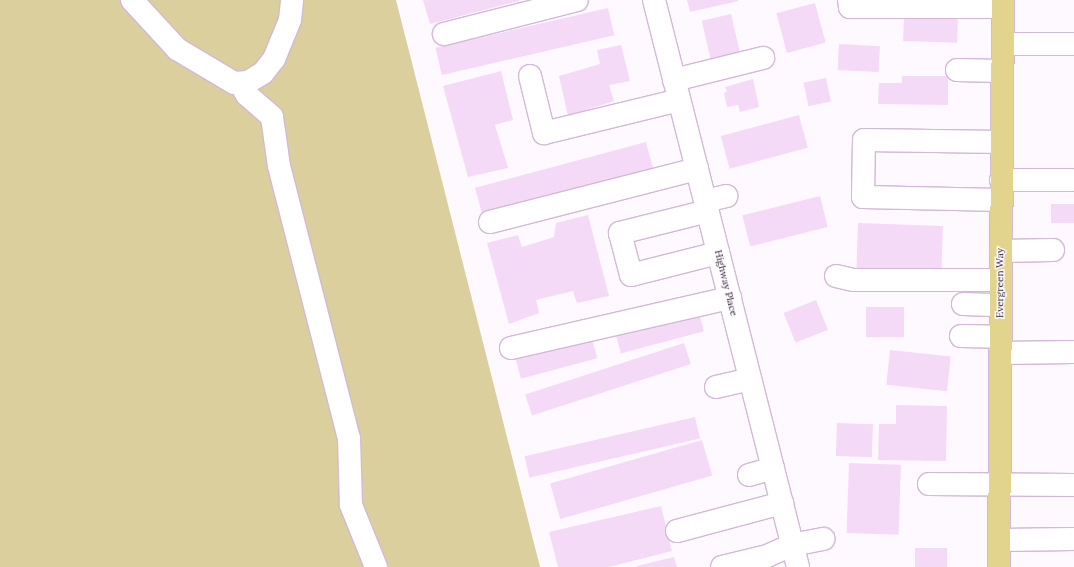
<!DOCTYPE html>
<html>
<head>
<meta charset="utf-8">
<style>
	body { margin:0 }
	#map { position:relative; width:1074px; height:567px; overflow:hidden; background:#fef9ff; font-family:Lora,serif }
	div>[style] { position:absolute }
	.green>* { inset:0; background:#dacf9d }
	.building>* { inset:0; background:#f4daf7; transform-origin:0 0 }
	.roads { filter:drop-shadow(1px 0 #d2b9d6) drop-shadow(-1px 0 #d2b9d6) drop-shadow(0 1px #d2b9d6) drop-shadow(0 -1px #d2b9d6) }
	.minor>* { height:22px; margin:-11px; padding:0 11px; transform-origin:11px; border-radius:11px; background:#fff }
	.major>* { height:22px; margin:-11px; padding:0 11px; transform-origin:11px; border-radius:11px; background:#e3d48d }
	span { translate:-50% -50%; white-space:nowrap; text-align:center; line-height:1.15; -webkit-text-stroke:3px #fef9ff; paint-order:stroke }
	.street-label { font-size:10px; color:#281e29 }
</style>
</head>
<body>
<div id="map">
	<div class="green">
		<div style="clip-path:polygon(0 0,396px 0,540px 567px,0 567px)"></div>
	</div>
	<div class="building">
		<div style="clip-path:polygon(423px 0,519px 0,519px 1px,430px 24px)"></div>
		<div style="clip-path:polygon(687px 0,738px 0,738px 1px,690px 12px)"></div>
		<div style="left:815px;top:3px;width:41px;height:40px;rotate:75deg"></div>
		<div style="left:608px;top:8px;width:28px;height:177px;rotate:77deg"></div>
		<div style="left:731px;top:14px;width:44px;height:30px;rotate:77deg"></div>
		<div style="left:904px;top:15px;width:54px;height:26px;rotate:2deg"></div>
		<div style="left:839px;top:44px;width:41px;height:26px;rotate:3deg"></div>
		<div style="clip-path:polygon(621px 45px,630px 81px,609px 85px,614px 101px,568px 116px,559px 76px,600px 64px,597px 50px)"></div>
		<div style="clip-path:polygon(501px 71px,513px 120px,495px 125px,508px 168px,468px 177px,443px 86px)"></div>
		<div style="clip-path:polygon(902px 76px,948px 76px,948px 105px,878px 104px,879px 83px,902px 83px)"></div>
		<div style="left:826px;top:78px;width:24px;height:23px;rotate:78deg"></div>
		<div style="clip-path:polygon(753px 79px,759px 107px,740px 112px,738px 105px,727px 107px,724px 93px,727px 92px,725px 87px)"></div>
		<div style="left:799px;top:115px;width:34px;height:81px;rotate:75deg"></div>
		<div style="left:646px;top:142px;width:27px;height:177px;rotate:75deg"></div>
		<div style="left:820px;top:196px;width:32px;height:80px;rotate:76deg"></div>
		<div style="left:1051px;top:204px;width:23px;height:19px"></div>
		<div style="clip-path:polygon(588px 215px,609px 296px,577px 303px,573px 291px,536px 300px,539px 313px,509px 324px,487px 243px,518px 235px,522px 247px,554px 237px,556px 223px)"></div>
		<div style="left:858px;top:223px;width:85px;height:47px;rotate:2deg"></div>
		<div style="left:816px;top:300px;width:32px;height:35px;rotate:68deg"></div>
		<div style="left:904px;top:307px;width:30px;height:38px;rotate:90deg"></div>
		<div style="left:698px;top:309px;width:23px;height:86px;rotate:75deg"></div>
		<div style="left:591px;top:335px;width:24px;height:79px;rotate:75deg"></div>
		<div style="left:684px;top:343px;width:22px;height:167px;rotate:72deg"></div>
		<div style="left:890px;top:350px;width:61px;height:35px;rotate:6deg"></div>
		<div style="clip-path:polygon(896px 405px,947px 406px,946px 461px,878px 460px,879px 424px,896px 424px)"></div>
		<div style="left:695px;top:417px;width:22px;height:175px;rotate:77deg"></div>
		<div style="left:837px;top:423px;width:36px;height:33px;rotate:2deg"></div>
		<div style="left:702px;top:440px;width:37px;height:158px;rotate:74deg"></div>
		<div style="left:849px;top:463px;width:52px;height:70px;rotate:2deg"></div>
		<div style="clip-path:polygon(661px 506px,672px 551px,609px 567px,558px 567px,549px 532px)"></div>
		<div style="left:915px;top:548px;width:32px;height:19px"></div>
		<div style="clip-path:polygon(674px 557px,677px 567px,638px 567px,637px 566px)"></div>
	</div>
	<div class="roads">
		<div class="minor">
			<div style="left:132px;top:0;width:67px;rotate:47.4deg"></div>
			<div style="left:177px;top:49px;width:66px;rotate:30.8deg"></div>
			<div style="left:234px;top:83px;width:14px;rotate:-4deg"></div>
			<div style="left:248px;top:82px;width:17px;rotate:-31deg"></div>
			<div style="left:263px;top:73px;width:18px;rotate:-52deg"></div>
			<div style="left:274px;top:59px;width:42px;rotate:-67.7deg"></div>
			<div style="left:290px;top:20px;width:20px;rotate:-84deg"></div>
			<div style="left:654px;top:0;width:585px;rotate:75.75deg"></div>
			<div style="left:849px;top:0;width:7px;rotate:82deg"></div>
			<div style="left:850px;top:7px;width:153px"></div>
			<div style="left:444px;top:34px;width:137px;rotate:-14.3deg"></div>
			<div style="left:1003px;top:44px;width:70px"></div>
			<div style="left:957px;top:70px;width:45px;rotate:1.3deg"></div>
			<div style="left:530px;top:76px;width:59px;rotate:76.2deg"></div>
			<div style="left:544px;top:133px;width:139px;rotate:-13.7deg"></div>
			<div style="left:674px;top:80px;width:92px;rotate:-13.9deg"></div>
			<div style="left:240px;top:83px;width:14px;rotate:60deg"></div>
			<div style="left:247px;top:95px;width:33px;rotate:41deg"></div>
			<div style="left:272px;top:117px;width:49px;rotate:81.9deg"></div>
			<div style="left:279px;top:166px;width:281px;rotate:75.6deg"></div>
			<div style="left:349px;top:438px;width:67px;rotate:88.3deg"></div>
			<div style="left:351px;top:505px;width:67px;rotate:68deg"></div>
			<div style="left:1001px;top:180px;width:71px"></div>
			<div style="left:1001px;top:200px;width:138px;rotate:-178.8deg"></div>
			<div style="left:863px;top:197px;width:57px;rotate:-89deg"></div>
			<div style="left:864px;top:140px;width:138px;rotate:0.8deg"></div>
			<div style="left:705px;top:201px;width:22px;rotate:-13deg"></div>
			<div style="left:708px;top:211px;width:91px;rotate:166deg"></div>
			<div style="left:620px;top:233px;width:43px;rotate:75.3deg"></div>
			<div style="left:631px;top:275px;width:90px;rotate:-14.2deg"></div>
			<div style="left:490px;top:222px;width:214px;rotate:-14.4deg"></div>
			<div style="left:1001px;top:251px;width:52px;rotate:-1.1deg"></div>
			<div style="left:836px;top:276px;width:18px;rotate:13deg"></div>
			<div style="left:854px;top:280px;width:147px"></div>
			<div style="left:963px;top:304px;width:37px;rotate:2deg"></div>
			<div style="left:961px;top:336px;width:39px;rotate:1deg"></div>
			<div style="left:511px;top:348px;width:225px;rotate:-12.9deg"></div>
			<div style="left:1000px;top:353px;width:74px;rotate:-0.8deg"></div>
			<div style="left:716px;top:387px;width:35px;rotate:-13deg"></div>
			<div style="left:749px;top:475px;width:25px;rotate:-16deg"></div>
			<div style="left:929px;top:484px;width:145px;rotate:0.4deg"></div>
			<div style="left:677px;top:531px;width:109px;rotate:-14.9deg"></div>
			<div style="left:999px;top:540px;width:75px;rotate:-0.8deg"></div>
			<div style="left:722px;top:567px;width:46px;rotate:-13.7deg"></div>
			<div style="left:767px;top:556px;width:27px;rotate:-24deg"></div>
			<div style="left:792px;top:545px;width:32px;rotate:-11deg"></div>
		</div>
		<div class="major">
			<div style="left:999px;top:567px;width:567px;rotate:-89.6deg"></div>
		</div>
	</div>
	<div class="street-label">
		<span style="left:726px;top:283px;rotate:76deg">Highway Place</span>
		<span style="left:1000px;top:283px;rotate:-90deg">Evergreen Way</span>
	</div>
</div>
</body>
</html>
